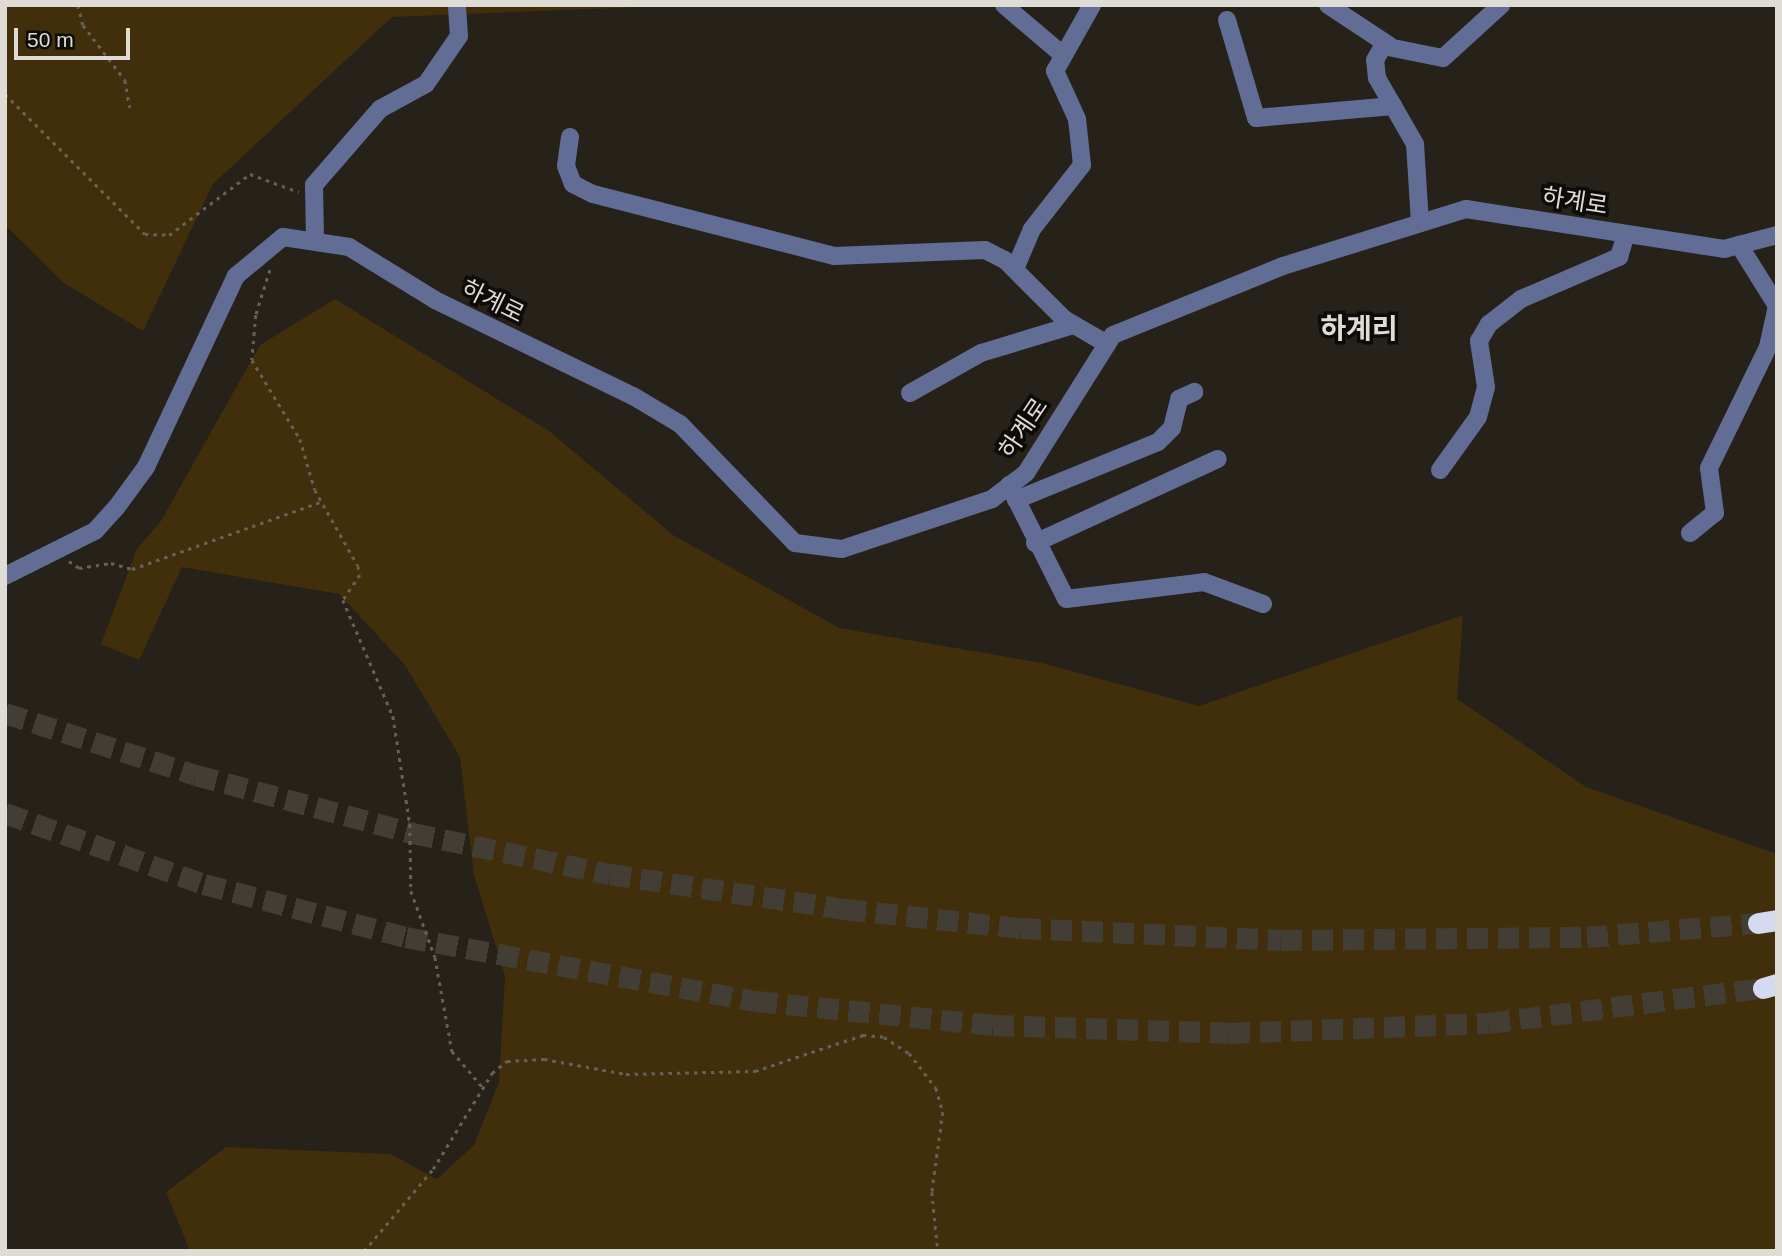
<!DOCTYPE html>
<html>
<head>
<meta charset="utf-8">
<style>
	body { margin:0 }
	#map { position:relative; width:1782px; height:1256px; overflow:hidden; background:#262119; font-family:Helvetica,"Noto Sans KR",sans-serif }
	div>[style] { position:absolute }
	.green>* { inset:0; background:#402f0a }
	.highway-tunnel>* { height:21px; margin-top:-10.5px; transform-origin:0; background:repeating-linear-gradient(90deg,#423d35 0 21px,transparent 0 31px) }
	.path>* { height:2.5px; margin-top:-1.25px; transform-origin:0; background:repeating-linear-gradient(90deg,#65615a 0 3.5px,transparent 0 8.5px) }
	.minor>* { height:18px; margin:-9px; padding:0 9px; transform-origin:9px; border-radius:9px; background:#616d95 }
	.highway>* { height:21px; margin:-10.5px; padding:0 10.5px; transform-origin:10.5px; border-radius:10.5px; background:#d4daef }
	span { translate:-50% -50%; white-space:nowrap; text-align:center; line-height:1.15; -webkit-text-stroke:7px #0d0b08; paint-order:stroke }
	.street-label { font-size:24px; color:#dfdcd6 }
	.quarter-label { font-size:28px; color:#dfdcd6; font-weight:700 }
	.frame { position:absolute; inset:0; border:7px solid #dfdcd6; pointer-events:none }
	.scale { position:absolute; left:14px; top:28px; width:116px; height:32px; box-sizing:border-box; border:4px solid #dfdcd6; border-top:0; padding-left:9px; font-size:21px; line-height:24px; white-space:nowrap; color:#dfdcd6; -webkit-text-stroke:5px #0d0b08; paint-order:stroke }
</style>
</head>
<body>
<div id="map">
	<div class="green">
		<div style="clip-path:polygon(5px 5px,692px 5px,392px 17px,213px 184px,143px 331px,64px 283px,5px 225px)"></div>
		<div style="clip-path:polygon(335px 299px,549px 431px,673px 535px,839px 628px,1042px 663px,1199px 706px,1463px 615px,1457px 699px,1586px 787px,1777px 854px,1777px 1251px,190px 1251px,166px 1192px,226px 1147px,390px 1154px,437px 1179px,474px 1145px,499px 1082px,505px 976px,474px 875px,460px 757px,405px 665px,339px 594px,182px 567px,139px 660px,101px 644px,137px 549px,161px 521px,260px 345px)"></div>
	</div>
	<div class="highway-tunnel">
		<div style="left:5px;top:713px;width:201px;rotate:18deg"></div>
		<div style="left:196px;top:775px;width:225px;rotate:15deg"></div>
		<div style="left:413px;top:833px;width:201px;rotate:11.8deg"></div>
		<div style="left:610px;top:874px;width:238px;rotate:8.5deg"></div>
		<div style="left:845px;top:909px;width:176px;rotate:6.2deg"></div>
		<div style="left:1020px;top:928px;width:261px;rotate:2.6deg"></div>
		<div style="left:1281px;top:940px;width:306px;rotate:-0.6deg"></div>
		<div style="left:1587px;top:937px;width:172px;rotate:-4.7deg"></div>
		<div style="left:5px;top:813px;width:211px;rotate:19.6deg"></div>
		<div style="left:204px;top:884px;width:209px;rotate:14.7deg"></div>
		<div style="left:406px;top:937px;width:356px;rotate:10.4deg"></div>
		<div style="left:756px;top:1001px;width:238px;rotate:5.8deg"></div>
		<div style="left:993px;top:1025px;width:236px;rotate:1.9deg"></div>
		<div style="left:1229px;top:1033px;width:260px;rotate:-2.2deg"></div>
		<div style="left:1489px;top:1023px;width:276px;rotate:-7.3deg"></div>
	</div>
	<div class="path">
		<div style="left:78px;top:5px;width:21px;rotate:76deg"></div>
		<div style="left:83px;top:25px;width:69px;rotate:52.6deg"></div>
		<div style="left:125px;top:80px;width:28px;rotate:80deg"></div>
		<div style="left:5px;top:94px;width:198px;rotate:45deg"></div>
		<div style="left:145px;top:234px;width:24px;rotate:2deg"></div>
		<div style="left:169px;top:235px;width:101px;rotate:-37deg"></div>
		<div style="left:250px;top:174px;width:52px;rotate:20.2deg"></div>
		<div style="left:270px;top:270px;width:47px;rotate:107.3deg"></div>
		<div style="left:256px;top:315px;width:45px;rotate:95.1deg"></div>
		<div style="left:252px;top:360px;width:92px;rotate:58.7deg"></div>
		<div style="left:300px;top:439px;width:53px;rotate:73.6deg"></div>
		<div style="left:315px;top:490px;width:87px;rotate:60.5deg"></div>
		<div style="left:358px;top:566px;width:9px;rotate:77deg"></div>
		<div style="left:360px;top:575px;width:30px;rotate:124deg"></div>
		<div style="left:343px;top:600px;width:126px;rotate:66.7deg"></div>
		<div style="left:393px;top:716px;width:109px;rotate:81.1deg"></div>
		<div style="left:410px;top:824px;width:67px;rotate:89.1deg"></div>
		<div style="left:411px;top:891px;width:70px;rotate:70deg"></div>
		<div style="left:435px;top:957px;width:96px;rotate:79.7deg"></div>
		<div style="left:452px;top:1051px;width:51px;rotate:49.8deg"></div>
		<div style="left:69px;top:561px;width:12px;rotate:35deg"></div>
		<div style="left:79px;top:568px;width:32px;rotate:-9deg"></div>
		<div style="left:111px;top:563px;width:22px;rotate:16deg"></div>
		<div style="left:132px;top:569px;width:203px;rotate:-19.6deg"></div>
		<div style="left:364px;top:1251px;width:107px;rotate:-49.9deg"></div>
		<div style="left:433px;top:1169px;width:113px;rotate:-58.4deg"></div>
		<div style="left:492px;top:1073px;width:19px;rotate:-39deg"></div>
		<div style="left:507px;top:1061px;width:37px;rotate:-3deg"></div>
		<div style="left:544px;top:1059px;width:83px;rotate:10.4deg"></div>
		<div style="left:626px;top:1074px;width:129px;rotate:-1.3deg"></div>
		<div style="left:755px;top:1071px;width:114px;rotate:-18.4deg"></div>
		<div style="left:863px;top:1035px;width:21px;rotate:5deg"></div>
		<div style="left:884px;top:1037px;width:30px;rotate:33deg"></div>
		<div style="left:909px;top:1053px;width:44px;rotate:52.4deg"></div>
		<div style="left:936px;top:1088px;width:25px;rotate:74deg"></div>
		<div style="left:943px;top:1112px;width:81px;rotate:97.8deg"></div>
		<div style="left:932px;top:1192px;width:59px;rotate:84.2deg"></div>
	</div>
	<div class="minor">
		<div style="left:1004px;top:5px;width:77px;rotate:40.3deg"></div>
		<div style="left:1328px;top:5px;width:74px;rotate:33.5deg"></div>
		<div style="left:1227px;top:20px;width:102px;rotate:73.5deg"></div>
		<div style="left:1256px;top:118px;width:138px;rotate:-5deg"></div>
		<div style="left:570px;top:137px;width:29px;rotate:98deg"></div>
		<div style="left:566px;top:166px;width:19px;rotate:69deg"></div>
		<div style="left:573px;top:184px;width:22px;rotate:27deg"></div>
		<div style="left:593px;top:194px;width:249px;rotate:14.4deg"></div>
		<div style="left:834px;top:256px;width:151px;rotate:-2.3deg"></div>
		<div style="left:985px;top:250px;width:22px;rotate:27deg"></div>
		<div style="left:1005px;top:260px;width:83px;rotate:45deg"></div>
		<div style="left:1064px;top:319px;width:50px;rotate:30.2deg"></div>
		<div style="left:1420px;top:223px;width:79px;rotate:-93.6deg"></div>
		<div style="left:1415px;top:144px;width:76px;rotate:-119.9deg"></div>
		<div style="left:1377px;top:78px;width:18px;rotate:-96deg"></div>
		<div style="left:1375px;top:60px;width:16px;rotate:-60deg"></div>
		<div style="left:1383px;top:46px;width:61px;rotate:11.3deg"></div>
		<div style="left:1443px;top:58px;width:79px;rotate:-42.4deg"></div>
		<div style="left:315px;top:238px;width:53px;rotate:-91.1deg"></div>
		<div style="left:314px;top:185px;width:101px;rotate:-49deg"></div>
		<div style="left:380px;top:109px;width:52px;rotate:-28.5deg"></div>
		<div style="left:426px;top:84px;width:58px;rotate:-55.5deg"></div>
		<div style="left:459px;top:36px;width:31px;rotate:-94deg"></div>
		<div style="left:1015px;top:269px;width:43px;rotate:-67deg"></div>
		<div style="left:1032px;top:229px;width:81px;rotate:-52deg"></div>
		<div style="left:1082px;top:165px;width:46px;rotate:-96.2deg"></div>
		<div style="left:1077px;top:119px;width:53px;rotate:-114.6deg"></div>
		<div style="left:1055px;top:71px;width:76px;rotate:-60.7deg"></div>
		<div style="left:910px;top:393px;width:81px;rotate:-29.4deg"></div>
		<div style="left:981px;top:353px;width:97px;rotate:-16.8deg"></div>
		<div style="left:1440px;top:470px;width:65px;rotate:-54.4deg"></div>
		<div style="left:1478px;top:417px;width:31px;rotate:-75deg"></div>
		<div style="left:1486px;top:387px;width:47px;rotate:-98.7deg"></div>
		<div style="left:1479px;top:341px;width:20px;rotate:-60deg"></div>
		<div style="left:1489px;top:324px;width:41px;rotate:-38deg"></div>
		<div style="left:1521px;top:299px;width:107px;rotate:-23.2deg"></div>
		<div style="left:1619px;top:257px;width:24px;rotate:-73deg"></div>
		<div style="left:1009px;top:485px;width:127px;rotate:63.4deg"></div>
		<div style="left:1066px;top:599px;width:139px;rotate:-7deg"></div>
		<div style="left:1204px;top:582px;width:63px;rotate:20.4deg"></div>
		<div style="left:1016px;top:500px;width:153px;rotate:-22.2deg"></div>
		<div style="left:1158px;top:442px;width:20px;rotate:-45deg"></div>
		<div style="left:1172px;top:428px;width:30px;rotate:-76deg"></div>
		<div style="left:1179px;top:399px;width:17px;rotate:-25deg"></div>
		<div style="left:1690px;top:533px;width:32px;rotate:-39deg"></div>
		<div style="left:1715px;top:513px;width:45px;rotate:-97.6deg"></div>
		<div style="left:1709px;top:468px;width:135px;rotate:-64deg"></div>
		<div style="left:1768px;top:347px;width:42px;rotate:-77.6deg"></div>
		<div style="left:1777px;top:306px;width:72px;rotate:-121.9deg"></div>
		<div style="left:1035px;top:543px;width:201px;rotate:-24.7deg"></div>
		<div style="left:5px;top:576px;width:101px;rotate:-26.6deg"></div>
		<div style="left:95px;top:531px;width:31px;rotate:-48deg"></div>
		<div style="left:116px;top:508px;width:51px;rotate:-53.8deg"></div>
		<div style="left:146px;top:467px;width:211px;rotate:-64.8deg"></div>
		<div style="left:236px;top:276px;width:61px;rotate:-39.7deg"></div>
		<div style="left:283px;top:237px;width:67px;rotate:8.6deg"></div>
		<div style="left:349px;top:247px;width:101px;rotate:31.6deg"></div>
		<div style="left:435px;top:300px;width:220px;rotate:25.9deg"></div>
		<div style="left:633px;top:396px;width:55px;rotate:30.8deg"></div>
		<div style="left:680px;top:424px;width:165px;rotate:46deg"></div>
		<div style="left:795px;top:543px;width:47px;rotate:7.3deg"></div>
		<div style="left:842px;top:549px;width:158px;rotate:-18.4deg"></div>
		<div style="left:992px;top:499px;width:43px;rotate:-37.4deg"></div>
		<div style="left:1026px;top:473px;width:163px;rotate:-57.8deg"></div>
		<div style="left:1113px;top:335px;width:183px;rotate:-22.1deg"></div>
		<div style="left:1283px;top:266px;width:192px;rotate:-17.3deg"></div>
		<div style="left:1466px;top:209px;width:261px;rotate:8.8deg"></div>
		<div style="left:1724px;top:249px;width:55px;rotate:-14.8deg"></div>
	</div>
	<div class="highway">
		<div style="left:1758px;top:923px;width:19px;rotate:-9deg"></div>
		<div style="left:1763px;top:988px;width:15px;rotate:-16deg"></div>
	</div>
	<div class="street-label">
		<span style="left:1575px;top:201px;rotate:9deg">하계로</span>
		<span style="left:493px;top:301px;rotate:26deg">하계로</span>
		<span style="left:1023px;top:428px;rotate:-56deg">하계로</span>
	</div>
	<div class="quarter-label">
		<span style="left:1359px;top:329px">하계리</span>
	</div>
	<div class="frame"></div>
	<div class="scale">50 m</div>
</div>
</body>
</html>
